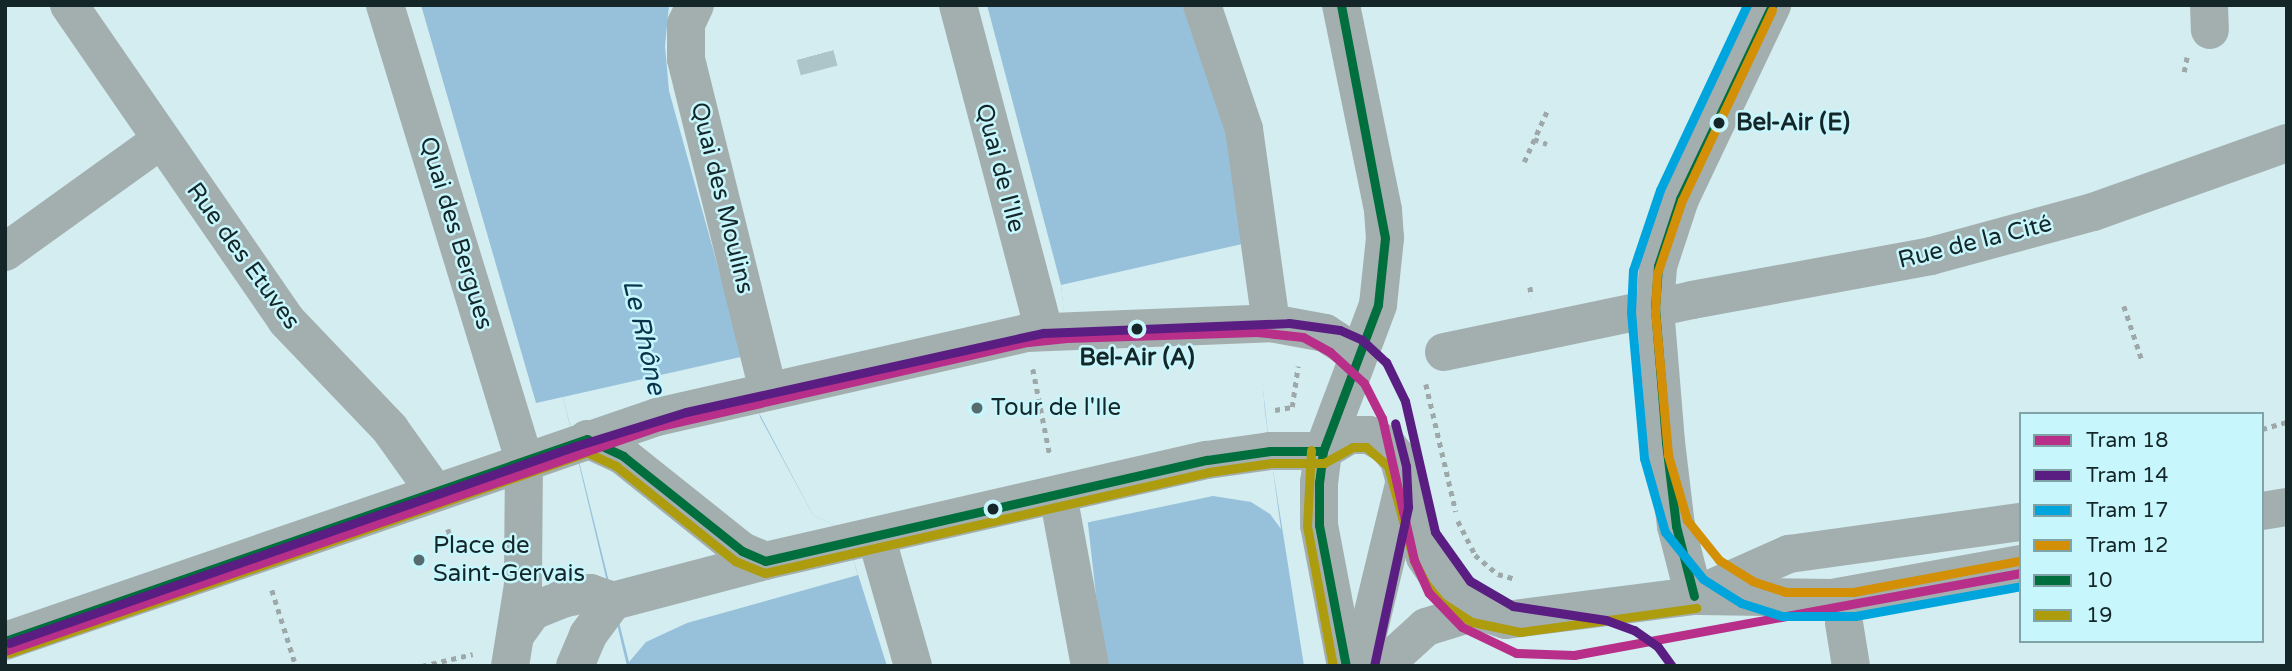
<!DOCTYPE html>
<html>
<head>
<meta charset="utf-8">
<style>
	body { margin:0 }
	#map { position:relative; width:2292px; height:671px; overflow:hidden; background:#d3edf0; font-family:"Varela Round",sans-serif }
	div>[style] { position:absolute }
	.water>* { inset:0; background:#97c1db }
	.pier>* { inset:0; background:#d3edf0 }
	.minor-tunnel>* { height:38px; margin-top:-19px; transform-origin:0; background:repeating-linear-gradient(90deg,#adc5c8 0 38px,transparent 0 57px) }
	.path>* { height:4.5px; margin-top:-2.25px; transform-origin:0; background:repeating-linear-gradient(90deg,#9da8a9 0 5px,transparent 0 10px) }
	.minor>* { height:38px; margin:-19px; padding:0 19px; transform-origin:19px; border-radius:19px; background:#a3afaf }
	.bus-1>* { height:9px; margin:-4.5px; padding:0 4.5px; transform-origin:4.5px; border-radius:4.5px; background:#006e3d }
	.bus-2>* { height:9px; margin:-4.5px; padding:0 4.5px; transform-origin:4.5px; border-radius:4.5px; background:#ad9c0e }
	.tram-1>* { height:9px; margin:-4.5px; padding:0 4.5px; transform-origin:4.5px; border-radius:4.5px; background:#b82f89 }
	.tram-2>* { height:9px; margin:-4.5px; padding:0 4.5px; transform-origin:4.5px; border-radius:4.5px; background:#5a1e82 }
	.tram-3>* { height:9px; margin:-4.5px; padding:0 4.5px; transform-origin:4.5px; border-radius:4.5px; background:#01a5dd }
	.tram-4>* { height:9px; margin:-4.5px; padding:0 4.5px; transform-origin:4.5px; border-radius:4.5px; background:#d39006 }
	.dots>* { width:19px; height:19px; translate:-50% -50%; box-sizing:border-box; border:4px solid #c7f6fc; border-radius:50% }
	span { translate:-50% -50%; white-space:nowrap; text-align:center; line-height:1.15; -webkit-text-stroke:5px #c7f6fc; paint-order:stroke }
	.stop-label { font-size:24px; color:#142628; font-weight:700 }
	.left { translate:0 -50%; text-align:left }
	.street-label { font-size:24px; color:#142628 }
	.poi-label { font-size:24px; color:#142628 }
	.water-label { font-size:26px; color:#0b334c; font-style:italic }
	.frame { position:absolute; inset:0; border:7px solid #142628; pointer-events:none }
	.legend { position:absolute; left:2019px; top:412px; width:245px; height:231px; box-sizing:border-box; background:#c7f6fc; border:2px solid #7fa3a7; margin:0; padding:9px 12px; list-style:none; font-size:21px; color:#142628 }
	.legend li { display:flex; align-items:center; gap:14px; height:35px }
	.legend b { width:35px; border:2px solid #7fa3a7 }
</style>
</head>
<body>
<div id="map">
	<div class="water">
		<div style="clip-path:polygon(421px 5px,669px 5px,665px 46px,669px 91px,758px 411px,813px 515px,844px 530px,887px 666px,627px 666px,563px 397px,536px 403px)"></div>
		<div style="clip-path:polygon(987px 5px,1190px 5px,1234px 136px,1270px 451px,1304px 666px,1104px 666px,1061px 285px)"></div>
	</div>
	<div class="pier">
		<div style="clip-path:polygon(1251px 242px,1265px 412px,1281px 529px,1270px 514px,1251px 502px,1213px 496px,1085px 523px,1061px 285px)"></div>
		<div style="clip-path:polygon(745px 356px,760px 417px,813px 515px,844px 530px,858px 575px,687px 623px,646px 642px,629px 662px,563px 397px)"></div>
	</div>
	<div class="minor-tunnel">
		<div style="left:815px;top:55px;width:16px;rotate:75deg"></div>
	</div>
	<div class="path">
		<div style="left:2184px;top:72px;width:15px;rotate:-79deg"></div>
		<div style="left:1534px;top:139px;width:14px;rotate:21deg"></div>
		<div style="left:1524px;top:162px;width:56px;rotate:-65.7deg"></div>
		<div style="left:1530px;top:287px;width:10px;rotate:79deg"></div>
		<div style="left:2124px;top:306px;width:57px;rotate:71.6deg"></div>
		<div style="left:1033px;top:369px;width:89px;rotate:78.9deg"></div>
		<div style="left:1426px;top:384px;width:131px;rotate:76.8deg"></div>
		<div style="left:1275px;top:410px;width:17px;rotate:-10deg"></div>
		<div style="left:1292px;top:407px;width:41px;rotate:-81.7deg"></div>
		<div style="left:2262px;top:429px;width:26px;rotate:-16deg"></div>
		<div style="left:1458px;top:521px;width:38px;rotate:63deg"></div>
		<div style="left:1475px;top:555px;width:30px;rotate:40deg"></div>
		<div style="left:1498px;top:574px;width:18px;rotate:16deg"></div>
		<div style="left:448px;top:529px;width:9px;rotate:72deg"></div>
		<div style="left:272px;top:590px;width:80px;rotate:72.5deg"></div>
		<div style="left:422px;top:666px;width:52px;rotate:-13.2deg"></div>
	</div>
	<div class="minor">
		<div style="left:69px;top:5px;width:383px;rotate:55.4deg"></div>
		<div style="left:286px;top:320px;width:151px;rotate:46.3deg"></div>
		<div style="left:390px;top:429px;width:77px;rotate:54.5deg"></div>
		<div style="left:385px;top:5px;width:477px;rotate:73deg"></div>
		<div style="left:524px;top:461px;width:124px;rotate:90.5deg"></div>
		<div style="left:523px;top:585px;width:82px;rotate:99.1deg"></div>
		<div style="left:695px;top:5px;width:21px;rotate:115deg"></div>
		<div style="left:686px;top:24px;width:35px;rotate:90deg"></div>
		<div style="left:686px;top:59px;width:342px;rotate:76.1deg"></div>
		<div style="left:958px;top:5px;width:336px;rotate:75.2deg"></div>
		<div style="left:1202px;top:5px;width:131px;rotate:71.3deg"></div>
		<div style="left:1244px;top:129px;width:196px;rotate:82.1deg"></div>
		<div style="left:1341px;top:5px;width:209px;rotate:78.4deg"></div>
		<div style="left:1383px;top:210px;width:28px;rotate:86deg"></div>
		<div style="left:1385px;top:238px;width:67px;rotate:96deg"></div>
		<div style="left:1378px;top:305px;width:156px;rotate:110.6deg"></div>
		<div style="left:1323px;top:451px;width:31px;rotate:97deg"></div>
		<div style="left:1319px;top:482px;width:43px;rotate:90deg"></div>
		<div style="left:1319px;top:525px;width:144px;rotate:79.2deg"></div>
		<div style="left:2209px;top:5px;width:25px;rotate:88deg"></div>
		<div style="left:5px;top:252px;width:192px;rotate:-35.7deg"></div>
		<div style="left:1444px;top:352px;width:253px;rotate:-11.8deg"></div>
		<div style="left:1692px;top:300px;width:243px;rotate:-10.4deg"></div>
		<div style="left:1931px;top:256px;width:168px;rotate:-15.2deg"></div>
		<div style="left:2093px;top:212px;width:206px;rotate:-19.6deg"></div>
		<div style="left:587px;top:439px;width:40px;rotate:25deg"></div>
		<div style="left:623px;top:456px;width:152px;rotate:38.6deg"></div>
		<div style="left:742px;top:551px;width:25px;rotate:23deg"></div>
		<div style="left:1058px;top:495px;width:174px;rotate:79.4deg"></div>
		<div style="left:2262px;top:511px;width:25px;rotate:-9deg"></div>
		<div style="left:876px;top:536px;width:135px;rotate:74.1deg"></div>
		<div style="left:1694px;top:596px;width:72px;rotate:-104.4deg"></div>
		<div style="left:1676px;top:526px;width:85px;rotate:-96.8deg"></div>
		<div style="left:1666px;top:442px;width:134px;rotate:-94.7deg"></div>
		<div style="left:1655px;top:308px;width:42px;rotate:-85.9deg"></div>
		<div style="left:1658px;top:266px;width:71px;rotate:-71.8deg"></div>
		<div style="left:1680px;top:199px;width:215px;rotate:-64.6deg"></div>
		<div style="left:1700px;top:596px;width:132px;rotate:0.9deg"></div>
		<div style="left:1832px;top:598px;width:192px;rotate:-10.2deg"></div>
		<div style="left:1844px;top:623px;width:44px;rotate:80.8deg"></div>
		<div style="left:516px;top:634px;width:29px;rotate:-54deg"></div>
		<div style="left:533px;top:611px;width:31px;rotate:-22deg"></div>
		<div style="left:562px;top:599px;width:29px;rotate:-12deg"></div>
		<div style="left:590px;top:593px;width:24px;rotate:19deg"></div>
		<div style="left:613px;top:601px;width:157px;rotate:-14.7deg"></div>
		<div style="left:765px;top:561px;width:453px;rotate:-12.9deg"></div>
		<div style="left:1207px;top:460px;width:64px;rotate:-8.1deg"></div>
		<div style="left:1270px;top:451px;width:53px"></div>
		<div style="left:1323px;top:451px;width:31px;rotate:-31deg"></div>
		<div style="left:1350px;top:435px;width:19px"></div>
		<div style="left:1369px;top:435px;width:21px;rotate:29deg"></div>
		<div style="left:1387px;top:445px;width:19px;rotate:51deg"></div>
		<div style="left:1399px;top:460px;width:100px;rotate:75deg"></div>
		<div style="left:1425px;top:557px;width:42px;rotate:55.6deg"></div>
		<div style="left:1449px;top:592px;width:35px;rotate:33deg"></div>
		<div style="left:1478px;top:611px;width:29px;rotate:18deg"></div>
		<div style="left:1506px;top:620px;width:190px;rotate:-7.3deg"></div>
		<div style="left:1694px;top:596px;width:104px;rotate:-23.9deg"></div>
		<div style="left:1789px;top:554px;width:234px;rotate:-7.9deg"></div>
		<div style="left:5px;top:641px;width:689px;rotate:-18.96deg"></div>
		<div style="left:657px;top:417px;width:378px;rotate:-12.8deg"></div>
		<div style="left:1026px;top:333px;width:245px;rotate:-2.3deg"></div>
		<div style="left:1271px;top:323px;width:55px;rotate:10.5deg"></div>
		<div style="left:1325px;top:333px;width:40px;rotate:32.9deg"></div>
		<div style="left:575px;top:666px;width:34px;rotate:-67deg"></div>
		<div style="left:588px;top:635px;width:42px;rotate:-53.7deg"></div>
		<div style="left:1360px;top:666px;width:191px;rotate:-76.4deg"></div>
		<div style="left:1383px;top:666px;width:58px;rotate:-42.2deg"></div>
		<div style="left:1426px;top:627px;width:54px;rotate:-17.1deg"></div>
	</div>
	<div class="bus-1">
		<div style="left:1341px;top:5px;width:237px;rotate:79.3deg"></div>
		<div style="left:1385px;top:238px;width:67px;rotate:96deg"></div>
		<div style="left:1378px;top:305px;width:156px;rotate:110.6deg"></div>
		<div style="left:1323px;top:451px;width:31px;rotate:97deg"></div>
		<div style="left:1319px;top:482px;width:43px;rotate:90deg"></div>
		<div style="left:1319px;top:525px;width:144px;rotate:79.2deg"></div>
		<div style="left:587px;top:439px;width:40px;rotate:25deg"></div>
		<div style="left:623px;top:456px;width:152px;rotate:38.6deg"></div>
		<div style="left:742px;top:551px;width:25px;rotate:23deg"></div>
		<div style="left:765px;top:561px;width:453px;rotate:-12.9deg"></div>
		<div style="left:1207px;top:460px;width:64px;rotate:-8.1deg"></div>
		<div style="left:1270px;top:451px;width:53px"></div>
		<div style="left:1694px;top:596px;width:72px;rotate:-104.4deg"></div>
		<div style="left:1676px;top:526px;width:85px;rotate:-96.8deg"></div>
		<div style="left:1666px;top:442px;width:134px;rotate:-94.7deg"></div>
		<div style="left:1655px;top:308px;width:42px;rotate:-85.9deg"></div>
		<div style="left:1658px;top:266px;width:71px;rotate:-71.8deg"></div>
		<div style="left:1680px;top:199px;width:215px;rotate:-64.6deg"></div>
		<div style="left:5px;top:641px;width:616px;rotate:-19.14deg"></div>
	</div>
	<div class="bus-2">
		<div style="left:582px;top:450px;width:38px;rotate:25deg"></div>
		<div style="left:616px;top:466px;width:152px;rotate:38.6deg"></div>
		<div style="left:735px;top:561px;width:32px;rotate:22deg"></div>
		<div style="left:765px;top:573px;width:455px;rotate:-12.8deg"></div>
		<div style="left:1209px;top:472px;width:63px;rotate:-8.3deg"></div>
		<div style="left:1271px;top:463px;width:53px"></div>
		<div style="left:1324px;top:463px;width:33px;rotate:-29deg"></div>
		<div style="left:1353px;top:447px;width:13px"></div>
		<div style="left:1366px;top:447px;width:29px;rotate:41deg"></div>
		<div style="left:1388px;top:466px;width:98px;rotate:74.7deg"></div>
		<div style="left:1414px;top:561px;width:27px;rotate:62deg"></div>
		<div style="left:1427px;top:585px;width:22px;rotate:51deg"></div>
		<div style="left:1441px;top:602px;width:37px;rotate:33deg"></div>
		<div style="left:1472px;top:622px;width:49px;rotate:11.8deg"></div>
		<div style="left:1520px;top:632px;width:178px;rotate:-7.8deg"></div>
		<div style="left:1311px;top:450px;width:76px;rotate:93deg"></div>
		<div style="left:1307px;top:526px;width:142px;rotate:79.5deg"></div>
		<div style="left:9px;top:653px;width:616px;rotate:-19.14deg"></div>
	</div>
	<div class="tram-1">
		<div style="left:5px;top:651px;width:693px;rotate:-18.96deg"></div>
		<div style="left:660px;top:426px;width:377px;rotate:-12.9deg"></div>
		<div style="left:1028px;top:342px;width:39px;rotate:-6deg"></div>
		<div style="left:1067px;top:338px;width:190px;rotate:-1.8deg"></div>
		<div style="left:1257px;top:332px;width:46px;rotate:6.2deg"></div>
		<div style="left:1303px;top:337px;width:31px;rotate:29deg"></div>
		<div style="left:1330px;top:352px;width:46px;rotate:42.4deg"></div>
		<div style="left:1364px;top:383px;width:39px;rotate:63deg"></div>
		<div style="left:1382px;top:418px;width:146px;rotate:77.3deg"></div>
		<div style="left:1414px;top:560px;width:36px;rotate:66deg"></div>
		<div style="left:1429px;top:593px;width:47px;rotate:45.9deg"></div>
		<div style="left:1462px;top:627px;width:60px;rotate:25.7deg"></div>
		<div style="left:1516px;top:653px;width:58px;rotate:2deg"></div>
		<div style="left:1574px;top:655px;width:454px;rotate:-10.4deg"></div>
	</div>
	<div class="tram-2">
		<div style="left:9px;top:643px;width:600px;rotate:-19.16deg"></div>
		<div style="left:576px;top:446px;width:115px;rotate:-17.2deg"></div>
		<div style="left:686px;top:412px;width:366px;rotate:-12.5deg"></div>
		<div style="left:1043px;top:333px;width:246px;rotate:-2.3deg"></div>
		<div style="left:1289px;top:323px;width:51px;rotate:7.8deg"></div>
		<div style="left:1340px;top:330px;width:24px;rotate:24deg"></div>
		<div style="left:1362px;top:340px;width:33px;rotate:43deg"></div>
		<div style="left:1386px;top:362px;width:43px;rotate:64deg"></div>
		<div style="left:1405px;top:401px;width:134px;rotate:77.1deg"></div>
		<div style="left:1435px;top:532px;width:60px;rotate:54.5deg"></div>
		<div style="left:1470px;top:581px;width:50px;rotate:30.2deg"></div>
		<div style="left:1513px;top:606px;width:94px;rotate:8.6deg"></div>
		<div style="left:1606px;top:620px;width:30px;rotate:20deg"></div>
		<div style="left:1634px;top:630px;width:29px;rotate:35deg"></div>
		<div style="left:1658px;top:647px;width:24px;rotate:54deg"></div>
		<div style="left:1374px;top:666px;width:163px;rotate:-77.9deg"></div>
		<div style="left:1408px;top:507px;width:41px;rotate:-92.8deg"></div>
		<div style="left:1406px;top:466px;width:44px;rotate:-104.3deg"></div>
	</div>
	<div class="tram-3">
		<div style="left:1747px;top:5px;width:204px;rotate:115.2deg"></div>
		<div style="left:1660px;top:190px;width:84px;rotate:108.6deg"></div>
		<div style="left:1633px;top:270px;width:42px;rotate:92.7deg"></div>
		<div style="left:1631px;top:312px;width:147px;rotate:84.9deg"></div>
		<div style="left:1644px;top:458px;width:77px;rotate:74.2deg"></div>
		<div style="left:1665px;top:532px;width:60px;rotate:51deg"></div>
		<div style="left:1703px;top:579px;width:45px;rotate:32.3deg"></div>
		<div style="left:1741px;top:603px;width:43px;rotate:17.6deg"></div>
		<div style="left:1782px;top:616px;width:73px"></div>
		<div style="left:1855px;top:616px;width:169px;rotate:-10.2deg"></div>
	</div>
	<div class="tram-4">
		<div style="left:1772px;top:10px;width:210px;rotate:115.3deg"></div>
		<div style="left:1682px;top:200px;width:78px;rotate:108.7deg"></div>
		<div style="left:1657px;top:274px;width:37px;rotate:93deg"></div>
		<div style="left:1655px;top:311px;width:145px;rotate:84.8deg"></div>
		<div style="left:1668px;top:455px;width:68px;rotate:73.7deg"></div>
		<div style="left:1687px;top:520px;width:51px;rotate:51.3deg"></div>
		<div style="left:1719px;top:560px;width:39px;rotate:32deg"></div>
		<div style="left:1752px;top:581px;width:35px;rotate:18deg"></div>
		<div style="left:1785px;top:592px;width:68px"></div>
		<div style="left:1853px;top:592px;width:169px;rotate:-10.6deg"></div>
	</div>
	<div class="dots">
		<div style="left:1719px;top:123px;background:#142628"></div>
		<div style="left:1137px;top:329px;background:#142628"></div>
		<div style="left:977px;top:408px;background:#576c6e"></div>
		<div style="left:993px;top:509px;background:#142628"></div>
		<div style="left:419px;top:560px;background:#576c6e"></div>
	</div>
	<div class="stop-label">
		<span class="left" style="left:1736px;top:123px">Bel-Air (E)</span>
		<span style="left:1137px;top:358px">Bel-Air (A)</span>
	</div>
	<div class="street-label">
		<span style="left:1000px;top:168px;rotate:75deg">Quai de l'Ile</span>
		<span style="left:722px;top:198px;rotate:76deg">Quai des Moulins</span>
		<span style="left:456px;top:233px;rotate:73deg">Quai des Bergues</span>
		<span style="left:1975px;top:242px;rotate:-14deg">Rue de la Cité</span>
		<span style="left:243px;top:256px;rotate:54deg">Rue des Etuves</span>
	</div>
	<div class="poi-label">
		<span class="left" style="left:991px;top:408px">Tour de l'Ile</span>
		<span class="left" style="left:433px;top:560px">Place de<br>Saint-Gervais</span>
	</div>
	<div class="water-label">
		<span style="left:644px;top:337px;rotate:77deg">Le Rhône</span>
	</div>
	<div class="frame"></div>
	<ul class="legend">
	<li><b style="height:9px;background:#b82f89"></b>Tram 18</li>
	<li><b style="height:9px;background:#5a1e82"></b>Tram 14</li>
	<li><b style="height:9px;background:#01a5dd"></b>Tram 17</li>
	<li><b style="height:9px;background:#d39006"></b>Tram 12</li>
	<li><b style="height:9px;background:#006e3d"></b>10</li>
	<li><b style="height:9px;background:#ad9c0e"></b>19</li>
	</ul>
</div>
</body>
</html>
